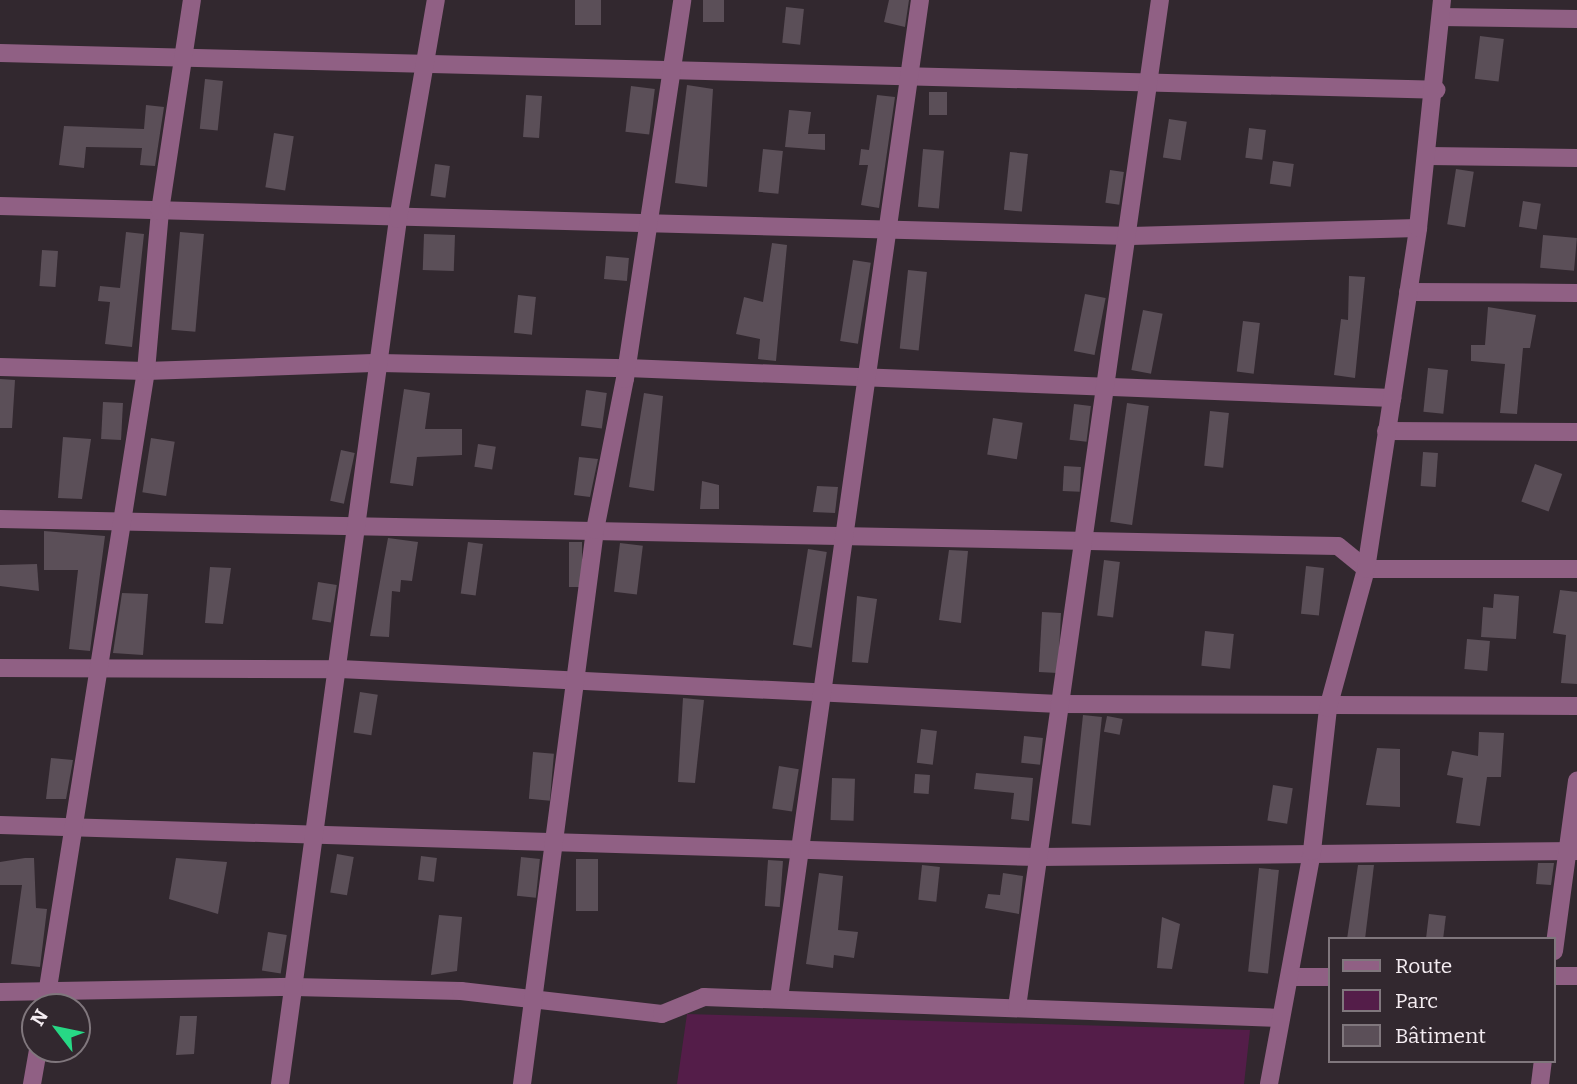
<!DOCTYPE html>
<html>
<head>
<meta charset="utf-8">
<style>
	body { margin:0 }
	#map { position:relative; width:1577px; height:1084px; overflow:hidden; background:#32282f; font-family:Bitter,serif }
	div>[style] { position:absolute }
	.green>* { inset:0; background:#541d49 }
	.building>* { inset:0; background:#5b4f58; transform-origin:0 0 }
	.minor>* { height:18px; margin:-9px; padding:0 9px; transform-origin:9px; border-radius:9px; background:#906084 }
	span { translate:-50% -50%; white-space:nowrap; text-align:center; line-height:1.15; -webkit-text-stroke:5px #32282f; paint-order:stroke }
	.legend { position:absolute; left:1328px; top:937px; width:228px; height:126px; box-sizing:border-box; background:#32282f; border:2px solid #80777d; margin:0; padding:9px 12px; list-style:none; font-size:21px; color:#f5edf2 }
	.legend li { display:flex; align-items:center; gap:14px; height:35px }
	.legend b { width:35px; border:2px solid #80777d }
	.north { position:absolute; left:21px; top:993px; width:70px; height:70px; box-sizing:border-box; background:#32282f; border:2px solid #80777d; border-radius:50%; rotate:302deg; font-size:19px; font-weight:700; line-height:28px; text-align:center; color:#f5edf2 }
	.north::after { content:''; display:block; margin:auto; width:24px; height:32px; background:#27d885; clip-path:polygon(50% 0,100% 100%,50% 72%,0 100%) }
</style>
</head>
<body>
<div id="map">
	<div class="green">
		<div style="clip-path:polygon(687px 1014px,1250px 1030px,1244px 1084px,677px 1084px)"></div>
	</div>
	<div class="building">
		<div style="left:575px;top:0;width:26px;height:25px"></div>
		<div style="left:703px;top:0;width:21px;height:22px"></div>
		<div style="clip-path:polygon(889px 0,909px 0,905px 27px,884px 22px)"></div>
		<div style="left:786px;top:7px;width:18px;height:36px;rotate:6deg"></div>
		<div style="left:1480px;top:36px;width:24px;height:43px;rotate:7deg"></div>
		<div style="left:205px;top:79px;width:18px;height:50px;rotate:6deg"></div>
		<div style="clip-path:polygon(687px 85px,713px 89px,707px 187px,675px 183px)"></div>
		<div style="left:631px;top:86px;width:24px;height:46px;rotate:7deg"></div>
		<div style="left:929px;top:92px;width:18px;height:23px"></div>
		<div style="left:526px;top:95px;width:16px;height:42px;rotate:4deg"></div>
		<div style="clip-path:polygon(877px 95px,895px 97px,879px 208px,861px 205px,868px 165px,859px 165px,861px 149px,869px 150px)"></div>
		<div style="clip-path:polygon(146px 105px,164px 107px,155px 166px,140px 165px,142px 148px,86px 147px,84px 168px,59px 165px,64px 126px,144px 129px)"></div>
		<div style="clip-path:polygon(789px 110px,811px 112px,808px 134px,825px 134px,825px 150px,785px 147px)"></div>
		<div style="left:1169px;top:119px;width:18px;height:39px;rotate:9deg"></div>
		<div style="left:1249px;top:128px;width:17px;height:30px;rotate:7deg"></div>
		<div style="left:274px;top:133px;width:20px;height:55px;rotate:9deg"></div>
		<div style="left:763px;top:149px;width:20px;height:43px;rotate:6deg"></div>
		<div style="left:923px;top:149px;width:21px;height:58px;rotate:5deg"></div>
		<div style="left:1010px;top:152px;width:18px;height:58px;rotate:6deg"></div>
		<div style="left:1273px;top:161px;width:21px;height:23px;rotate:8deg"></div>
		<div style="left:435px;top:164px;width:15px;height:32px;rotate:8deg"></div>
		<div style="left:1456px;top:169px;width:18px;height:56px;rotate:9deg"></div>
		<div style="left:1110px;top:170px;width:14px;height:33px;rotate:8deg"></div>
		<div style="left:1523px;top:201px;width:18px;height:26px;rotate:9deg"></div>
		<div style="clip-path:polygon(126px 232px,144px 234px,132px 347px,105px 344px,110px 302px,98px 301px,100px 286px,120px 288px)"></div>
		<div style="left:180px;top:232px;width:24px;height:98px;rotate:5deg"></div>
		<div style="left:424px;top:234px;width:31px;height:36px;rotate:2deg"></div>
		<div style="left:1543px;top:235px;width:34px;height:33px;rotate:5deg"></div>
		<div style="clip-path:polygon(772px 243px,787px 245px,776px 361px,758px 359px,760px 339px,736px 334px,744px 297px,763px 302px)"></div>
		<div style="left:42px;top:250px;width:16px;height:36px;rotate:4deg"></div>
		<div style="left:606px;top:256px;width:23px;height:23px;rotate:5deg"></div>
		<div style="left:853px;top:260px;width:18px;height:82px;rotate:9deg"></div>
		<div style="left:908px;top:270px;width:19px;height:79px;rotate:6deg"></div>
		<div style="clip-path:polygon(1349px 276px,1365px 277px,1355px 378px,1334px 375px,1341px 319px,1348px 320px)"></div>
		<div style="left:1085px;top:294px;width:21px;height:58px;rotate:11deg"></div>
		<div style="left:518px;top:295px;width:18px;height:38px;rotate:6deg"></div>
		<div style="clip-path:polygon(1488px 307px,1536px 315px,1530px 348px,1523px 348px,1517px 414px,1500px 413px,1505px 364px,1471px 361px,1471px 345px,1485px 345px)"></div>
		<div style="left:1143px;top:310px;width:20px;height:61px;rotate:11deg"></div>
		<div style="left:1243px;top:321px;width:17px;height:51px;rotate:7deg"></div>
		<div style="left:1428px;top:368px;width:20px;height:44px;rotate:6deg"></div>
		<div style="clip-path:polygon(0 379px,15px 380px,12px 428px,0 428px)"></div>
		<div style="clip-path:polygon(404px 389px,430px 393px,425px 429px,462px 429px,462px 455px,417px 457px,413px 486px,390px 483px)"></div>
		<div style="left:586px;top:390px;width:21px;height:36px;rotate:8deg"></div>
		<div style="clip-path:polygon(644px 393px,663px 396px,654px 491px,629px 487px)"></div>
		<div style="left:103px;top:402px;width:20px;height:37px;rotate:3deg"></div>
		<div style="left:1127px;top:403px;width:22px;height:120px;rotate:8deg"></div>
		<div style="left:1074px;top:404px;width:17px;height:36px;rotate:7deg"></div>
		<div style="left:1210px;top:411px;width:19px;height:55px;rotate:6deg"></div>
		<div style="left:993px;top:418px;width:30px;height:37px;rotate:9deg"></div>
		<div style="clip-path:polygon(63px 437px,91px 439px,82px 499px,58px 498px)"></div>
		<div style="left:151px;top:438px;width:24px;height:55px;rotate:9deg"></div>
		<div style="left:478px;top:444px;width:18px;height:23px;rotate:9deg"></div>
		<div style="left:341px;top:450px;width:14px;height:52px;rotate:12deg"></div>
		<div style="left:1423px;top:452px;width:15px;height:34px;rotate:4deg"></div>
		<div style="clip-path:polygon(579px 457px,598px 459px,590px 497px,574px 495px)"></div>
		<div style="left:1535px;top:464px;width:29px;height:40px;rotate:20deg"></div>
		<div style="left:1064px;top:466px;width:17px;height:25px;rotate:3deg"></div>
		<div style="clip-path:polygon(702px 481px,719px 485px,719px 509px,700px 509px)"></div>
		<div style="clip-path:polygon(817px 486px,838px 487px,835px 513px,813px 512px)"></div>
		<div style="clip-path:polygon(44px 531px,105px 536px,90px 651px,69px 649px,78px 570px,44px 570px)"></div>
		<div style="clip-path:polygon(388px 538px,418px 542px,412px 581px,401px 580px,400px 592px,392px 591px,389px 637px,370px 636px)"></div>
		<div style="left:468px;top:542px;width:15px;height:52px;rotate:8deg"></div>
		<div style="left:569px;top:542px;width:13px;height:45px"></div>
		<div style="left:620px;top:543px;width:23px;height:49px;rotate:7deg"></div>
		<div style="left:808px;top:549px;width:19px;height:97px;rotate:9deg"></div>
		<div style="clip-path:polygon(949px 550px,968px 551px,961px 623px,939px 620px)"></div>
		<div style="left:1104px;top:560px;width:16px;height:56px;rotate:7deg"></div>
		<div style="clip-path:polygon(37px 564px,39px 591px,0 586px,0 565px)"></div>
		<div style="left:1306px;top:566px;width:18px;height:48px;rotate:6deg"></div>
		<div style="clip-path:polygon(210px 567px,231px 568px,223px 624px,205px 623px)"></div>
		<div style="left:318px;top:582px;width:19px;height:38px;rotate:9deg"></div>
		<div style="clip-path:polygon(1560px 590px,1577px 592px,1577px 684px,1561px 683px,1566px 635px,1553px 633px)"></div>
		<div style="clip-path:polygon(122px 593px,148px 594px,143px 655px,113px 653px)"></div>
		<div style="clip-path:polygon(1494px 594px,1519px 596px,1516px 639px,1481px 637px,1483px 607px,1493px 608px)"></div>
		<div style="clip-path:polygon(857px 596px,877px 599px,868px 663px,852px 662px)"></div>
		<div style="left:1042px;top:612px;width:19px;height:60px;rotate:3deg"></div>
		<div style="left:1205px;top:631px;width:29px;height:35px;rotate:6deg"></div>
		<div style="left:1467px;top:639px;width:23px;height:30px;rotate:5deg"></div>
		<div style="left:360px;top:692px;width:18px;height:41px;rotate:9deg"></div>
		<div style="clip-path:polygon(683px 698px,704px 700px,695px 783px,678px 782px)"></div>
		<div style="left:1083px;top:715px;width:19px;height:109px;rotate:6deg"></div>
		<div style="left:1107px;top:716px;width:16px;height:16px;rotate:11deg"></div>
		<div style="left:921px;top:729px;width:16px;height:34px;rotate:7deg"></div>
		<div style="clip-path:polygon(1479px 732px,1504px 733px,1501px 777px,1487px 777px,1480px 826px,1456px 823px,1463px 778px,1447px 775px,1452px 751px,1478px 756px)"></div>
		<div style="left:1024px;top:736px;width:19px;height:27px;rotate:6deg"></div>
		<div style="clip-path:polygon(1377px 748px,1400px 749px,1400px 807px,1366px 805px)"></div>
		<div style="left:533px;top:752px;width:21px;height:47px;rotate:5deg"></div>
		<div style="clip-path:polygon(51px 758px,73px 760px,66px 799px,46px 799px)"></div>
		<div style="left:779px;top:766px;width:20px;height:43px;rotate:9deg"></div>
		<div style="clip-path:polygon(976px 773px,1033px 778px,1029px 821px,1011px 819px,1014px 793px,974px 789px)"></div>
		<div style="left:915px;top:774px;width:15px;height:19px;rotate:4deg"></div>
		<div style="left:832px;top:778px;width:23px;height:42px;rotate:2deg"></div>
		<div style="left:1273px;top:785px;width:20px;height:36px;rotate:9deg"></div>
		<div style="left:337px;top:854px;width:17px;height:39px;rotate:10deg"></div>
		<div style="left:421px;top:856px;width:16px;height:24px;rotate:7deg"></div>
		<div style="left:521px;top:857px;width:19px;height:39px;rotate:6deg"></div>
		<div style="clip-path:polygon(25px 858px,34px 858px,36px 908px,47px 909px,40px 967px,11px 964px,22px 885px,0 885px,0 862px)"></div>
		<div style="clip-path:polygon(176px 858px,227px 862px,218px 914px,169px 899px)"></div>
		<div style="left:576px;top:859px;width:22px;height:52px"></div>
		<div style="left:768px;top:860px;width:15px;height:46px;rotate:4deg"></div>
		<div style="clip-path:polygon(1538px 863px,1554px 863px,1551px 885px,1536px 884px)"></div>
		<div style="left:922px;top:865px;width:18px;height:35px;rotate:6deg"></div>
		<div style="clip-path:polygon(1358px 865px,1374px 865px,1365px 939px,1347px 939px)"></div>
		<div style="left:1259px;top:868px;width:20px;height:104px;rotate:6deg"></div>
		<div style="clip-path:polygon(819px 873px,843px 876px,838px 930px,858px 932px,854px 958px,834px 955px,833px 968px,806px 964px)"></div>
		<div style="clip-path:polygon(1003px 873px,1023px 876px,1019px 914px,985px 908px,988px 894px,1000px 895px)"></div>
		<div style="left:1429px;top:914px;width:17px;height:25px;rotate:7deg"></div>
		<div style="clip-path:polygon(439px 915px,462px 917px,457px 971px,431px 975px)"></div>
		<div style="clip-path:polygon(1162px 917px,1180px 924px,1172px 969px,1157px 968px)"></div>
		<div style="left:268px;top:932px;width:19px;height:39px;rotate:9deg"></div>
		<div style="clip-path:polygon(180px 1016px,197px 1016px,194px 1054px,176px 1055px)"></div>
	</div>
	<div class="minor">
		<div style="left:1441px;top:17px;width:136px;rotate:0.8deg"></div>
		<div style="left:0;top:53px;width:1437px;rotate:1.47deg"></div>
		<div style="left:1428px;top:156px;width:149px;rotate:0.8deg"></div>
		<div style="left:0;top:206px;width:1131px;rotate:1.52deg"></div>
		<div style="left:1131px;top:236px;width:287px;rotate:-1.6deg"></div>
		<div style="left:1408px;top:292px;width:169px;rotate:0.3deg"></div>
		<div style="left:0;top:367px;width:146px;rotate:1.6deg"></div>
		<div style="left:146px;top:371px;width:234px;rotate:-2deg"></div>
		<div style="left:380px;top:363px;width:247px;rotate:1.2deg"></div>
		<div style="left:627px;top:368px;width:766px;rotate:2.25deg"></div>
		<div style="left:1386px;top:431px;width:191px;rotate:0.3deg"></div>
		<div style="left:0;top:519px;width:1338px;rotate:1.16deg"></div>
		<div style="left:1338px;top:546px;width:36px;rotate:39deg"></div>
		<div style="left:1366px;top:569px;width:211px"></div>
		<div style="left:0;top:668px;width:340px;rotate:0.2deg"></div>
		<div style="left:340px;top:669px;width:720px;rotate:2.79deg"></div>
		<div style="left:1059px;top:704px;width:518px;rotate:0.22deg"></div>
		<div style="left:0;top:825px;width:1038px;rotate:1.77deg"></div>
		<div style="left:1038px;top:857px;width:539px;rotate:-0.64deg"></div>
		<div style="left:1554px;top:951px;width:172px;rotate:-82.3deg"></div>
		<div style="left:1554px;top:976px;width:23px"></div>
		<div style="left:1290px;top:977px;width:40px"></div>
		<div style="left:0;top:992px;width:294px;rotate:-1deg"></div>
		<div style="left:294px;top:987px;width:167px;rotate:1.4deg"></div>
		<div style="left:461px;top:991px;width:202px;rotate:6.5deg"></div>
		<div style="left:662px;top:1014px;width:45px;rotate:-22deg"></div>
		<div style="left:704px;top:997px;width:577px;rotate:2.08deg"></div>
		<div style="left:779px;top:998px;width:1008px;rotate:-81.96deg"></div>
		<div style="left:45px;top:1007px;width:644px;rotate:-80.98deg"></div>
		<div style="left:146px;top:371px;width:161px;rotate:-85deg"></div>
		<div style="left:160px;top:211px;width:213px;rotate:-81.4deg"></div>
		<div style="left:1017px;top:1007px;width:1017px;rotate:-81.92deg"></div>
		<div style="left:32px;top:1084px;width:36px;rotate:-80deg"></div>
		<div style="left:280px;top:1084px;width:873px;rotate:-82.23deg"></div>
		<div style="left:398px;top:219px;width:222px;rotate:-80.2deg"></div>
		<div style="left:522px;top:1084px;width:559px;rotate:-82.49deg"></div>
		<div style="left:595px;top:530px;width:154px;rotate:-78.8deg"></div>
		<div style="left:625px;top:379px;width:383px;rotate:-81.4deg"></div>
		<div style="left:1269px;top:1084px;width:237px;rotate:-79.5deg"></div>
		<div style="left:1312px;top:851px;width:144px;rotate:-83.6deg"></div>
		<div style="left:1328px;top:708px;width:144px;rotate:-74.7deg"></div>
		<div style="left:1366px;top:569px;width:345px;rotate:-81.3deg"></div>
		<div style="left:1418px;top:228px;width:229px;rotate:-84deg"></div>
		<div style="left:1540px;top:1084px;width:23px;rotate:-83deg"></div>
	</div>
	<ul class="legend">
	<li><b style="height:9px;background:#906084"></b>Route</li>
	<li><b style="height:19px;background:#541d49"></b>Parc</li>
	<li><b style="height:19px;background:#5b4f58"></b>Bâtiment</li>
	</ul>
	<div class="north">N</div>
</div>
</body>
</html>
